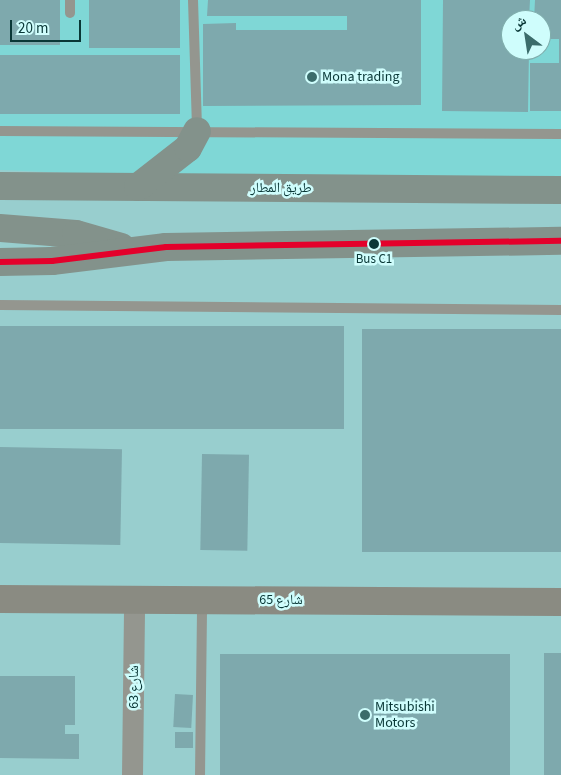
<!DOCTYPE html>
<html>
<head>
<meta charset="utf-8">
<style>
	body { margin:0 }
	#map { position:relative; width:561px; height:775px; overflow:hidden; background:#98cece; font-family:"Source Sans 3","Noto Naskh Arabic",sans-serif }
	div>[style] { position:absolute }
	.built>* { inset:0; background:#7fd7d6 }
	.building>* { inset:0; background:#7ea9ad; transform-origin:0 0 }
	.lane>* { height:10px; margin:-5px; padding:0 5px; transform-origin:5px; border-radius:5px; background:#94968f }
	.street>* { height:21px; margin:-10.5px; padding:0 10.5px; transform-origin:10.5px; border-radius:10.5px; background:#94968f }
	.secondary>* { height:28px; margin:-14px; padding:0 14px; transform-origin:14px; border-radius:14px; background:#8a8b82 }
	.highway>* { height:28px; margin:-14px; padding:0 14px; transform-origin:14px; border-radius:14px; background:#83928b }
	.bus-1>* { height:6px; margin:-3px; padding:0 3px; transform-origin:3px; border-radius:3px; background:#e4002b }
	.dots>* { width:14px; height:14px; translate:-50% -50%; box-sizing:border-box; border:2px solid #cffdfc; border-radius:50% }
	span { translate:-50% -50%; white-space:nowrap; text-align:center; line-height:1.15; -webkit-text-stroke:5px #cffdfc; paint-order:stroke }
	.bus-label { font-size:13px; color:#093736 }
	.poi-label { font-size:14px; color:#093736 }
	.left { translate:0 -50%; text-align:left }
	.street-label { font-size:14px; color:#093736 }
	.north { position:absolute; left:501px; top:10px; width:50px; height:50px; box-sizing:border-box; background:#cffdfc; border:1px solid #80aead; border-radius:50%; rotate:329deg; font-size:14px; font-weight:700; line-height:20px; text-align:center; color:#093736 }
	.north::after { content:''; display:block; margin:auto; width:18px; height:22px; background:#3b6c6b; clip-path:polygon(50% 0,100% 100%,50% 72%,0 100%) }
	.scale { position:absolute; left:10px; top:20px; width:71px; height:22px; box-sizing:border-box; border:2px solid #093736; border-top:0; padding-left:6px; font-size:15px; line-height:18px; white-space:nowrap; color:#093736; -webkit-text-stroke:4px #cffdfc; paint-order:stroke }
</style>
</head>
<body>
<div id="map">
	<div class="built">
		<div style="clip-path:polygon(evenodd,0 0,561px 0,561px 181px,189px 178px,0 170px,0 0,511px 20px,541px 20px,541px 50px,511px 50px,511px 20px)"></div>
	</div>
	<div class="building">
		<div style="left:0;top:0;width:60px;height:45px"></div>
		<div style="left:89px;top:0;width:91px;height:48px"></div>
		<div style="clip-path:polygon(208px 0,421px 0,421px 105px,203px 106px,203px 24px,236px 23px,236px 30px,347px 30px,347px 16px,207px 16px)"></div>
		<div style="clip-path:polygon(443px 0,530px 0,529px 20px,511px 20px,511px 50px,529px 50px,528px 112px,442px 111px)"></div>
		<div style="clip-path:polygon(535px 0,561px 0,561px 111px,530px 111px,530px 63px,559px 63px,559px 39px,541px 39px,541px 20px,534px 20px)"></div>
		<div style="left:0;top:55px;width:180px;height:59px"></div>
		<div style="left:0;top:326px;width:344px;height:103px"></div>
		<div style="left:362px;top:329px;width:199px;height:223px"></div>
		<div style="left:0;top:447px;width:122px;height:96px;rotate:1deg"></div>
		<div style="left:202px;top:454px;width:47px;height:96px;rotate:1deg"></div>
		<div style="left:544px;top:653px;width:17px;height:122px"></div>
		<div style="left:220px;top:654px;width:290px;height:121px"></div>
		<div style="clip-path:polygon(0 676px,75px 676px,75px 725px,65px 725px,65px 734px,79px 734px,79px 759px,0 758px)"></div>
		<div style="left:175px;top:694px;width:18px;height:33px;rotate:3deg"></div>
		<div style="left:175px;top:732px;width:18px;height:16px"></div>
	</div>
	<div class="lane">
		<div style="left:193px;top:0;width:130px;rotate:88.2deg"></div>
		<div style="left:70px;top:13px;width:13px;rotate:-90deg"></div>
		<div style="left:0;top:131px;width:561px;rotate:0.31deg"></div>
		<div style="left:0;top:305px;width:561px;rotate:0.51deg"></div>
		<div style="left:200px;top:775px;width:174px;rotate:-89.3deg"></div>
	</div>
	<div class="street">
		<div style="left:132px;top:775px;width:176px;rotate:-89.3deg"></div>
	</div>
	<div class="secondary">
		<div style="left:0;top:599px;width:561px;rotate:0.31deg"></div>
	</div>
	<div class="highway">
		<div style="left:0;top:186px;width:561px;rotate:0.41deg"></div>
		<div style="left:138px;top:187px;width:63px;rotate:-38deg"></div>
		<div style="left:188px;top:148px;width:19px;rotate:-62deg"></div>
		<div style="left:0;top:228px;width:76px;rotate:4.5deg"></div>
		<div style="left:76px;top:234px;width:47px;rotate:16.1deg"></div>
		<div style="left:0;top:262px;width:52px;rotate:-1.1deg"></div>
		<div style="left:52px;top:261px;width:115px;rotate:-7deg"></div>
		<div style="left:166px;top:247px;width:395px;rotate:-0.9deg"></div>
	</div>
	<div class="bus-1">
		<div style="left:0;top:262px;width:52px;rotate:-1.1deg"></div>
		<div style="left:52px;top:261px;width:115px;rotate:-7deg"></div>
		<div style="left:166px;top:247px;width:395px;rotate:-0.9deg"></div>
	</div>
	<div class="dots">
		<div style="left:312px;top:77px;background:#3b6c6b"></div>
		<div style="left:374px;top:244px;background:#093736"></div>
		<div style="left:365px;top:715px;background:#3b6c6b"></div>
	</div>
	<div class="bus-label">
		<span style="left:374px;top:259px">Bus C1</span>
	</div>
	<div class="poi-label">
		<span class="left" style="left:322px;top:77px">Mona trading</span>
		<span class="left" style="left:375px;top:715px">Mitsubishi<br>Motors</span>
	</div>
	<div class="street-label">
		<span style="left:281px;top:188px">طريق المطار</span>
		<span style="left:281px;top:600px">شارع 65</span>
		<span style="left:134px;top:687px;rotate:-90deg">شارع 63</span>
	</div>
	<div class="north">ش</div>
	<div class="scale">20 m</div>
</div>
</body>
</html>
